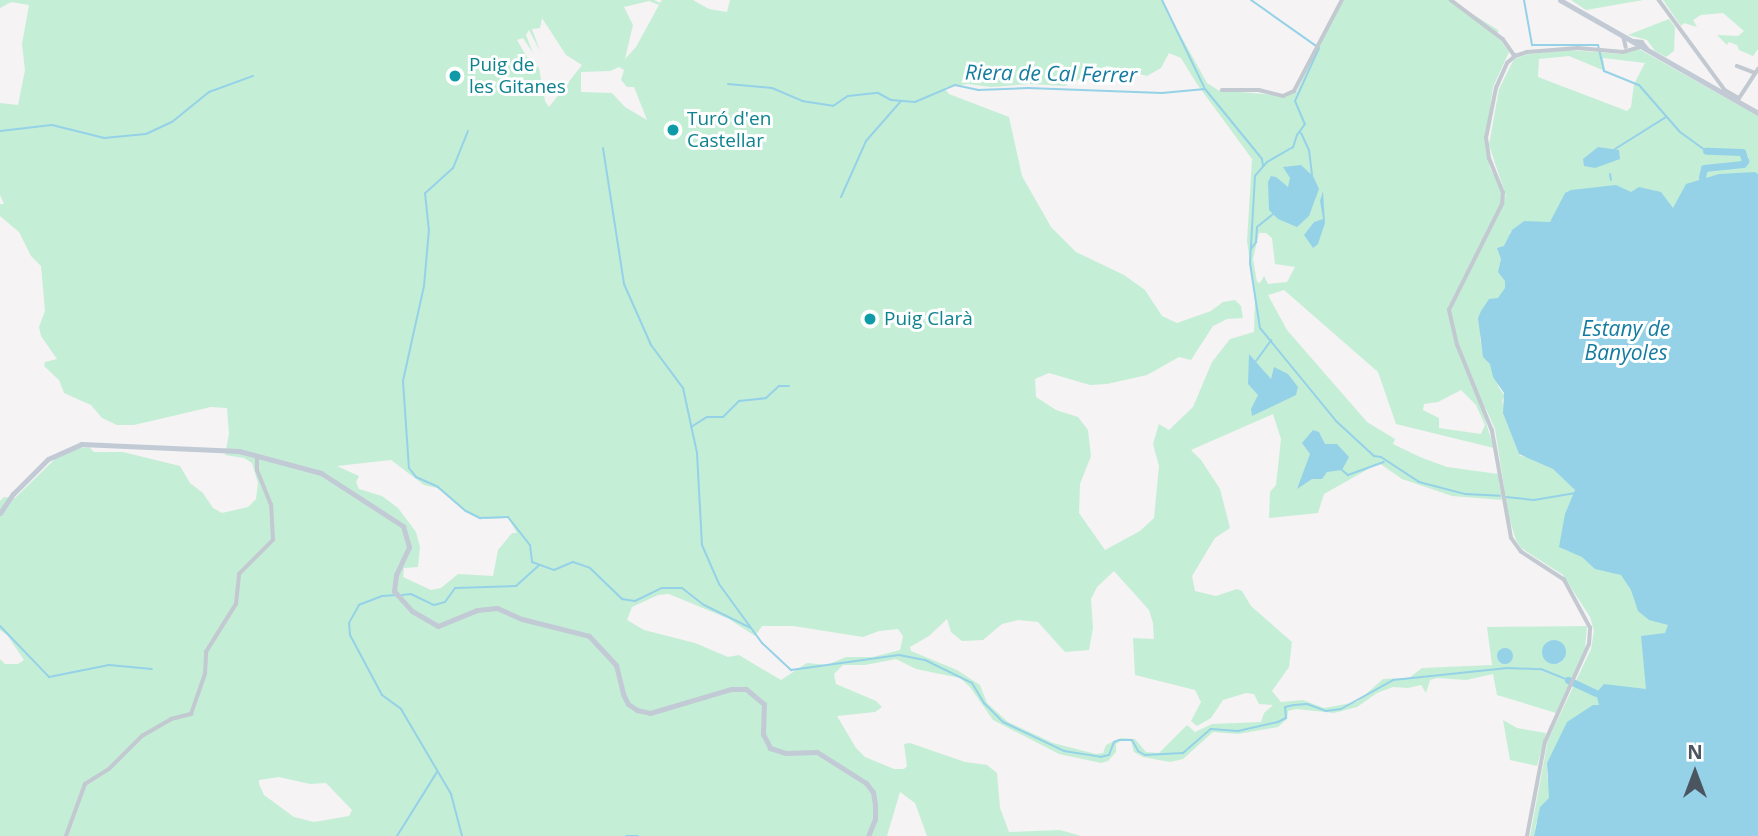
<!DOCTYPE html>
<html>
<head>
<meta charset="utf-8">
<style>
	body { margin:0 }
	#map { position:relative; width:1758px; height:836px; overflow:hidden; background:#f5f3f3; font-family:"Open Sans",sans-serif }
	div>[style] { position:absolute }
	.green>* { inset:0; background:#c5eed7 }
	.water>* { inset:0; background:#95d2e8 }
	.round { border-radius:50% }
	.stream>* { height:2px; margin:-1px; padding:0 1px; transform-origin:1px; border-radius:1px; background:#95d2e8 }
	.river>* { height:7px; margin:-3.5px; padding:0 3.5px; transform-origin:3.5px; border-radius:3.5px; background:#95d2e8 }
	.minor>* { height:3.5px; margin:-1.75px; padding:0 1.75px; transform-origin:1.75px; border-radius:1.75px; background:#c2c9d0 }
	.secondary>* { height:5px; margin:-2.5px; padding:0 2.5px; transform-origin:2.5px; border-radius:2.5px; background:#c2cad5 }
	.dots>* { width:19px; height:19px; translate:-50% -50%; box-sizing:border-box; border:4px solid #fff; border-radius:50% }
	span { translate:-50% -50%; white-space:nowrap; text-align:center; line-height:1.15; -webkit-text-stroke:6px #fff; paint-order:stroke }
	.culture-label { font-size:19px; color:#0d838f }
	.left { translate:0 -50%; text-align:left }
	.water-label { font-size:21px; color:#157ca1; font-style:italic }
	.north { position:absolute; left:1660px; top:738px; width:70px; height:70px; -webkit-text-stroke:5px #fff; paint-order:stroke; rotate:0deg; font-size:19px; font-weight:700; line-height:28px; text-align:center; color:#4b555f }
	.north::after { content:''; display:block; margin:auto; width:24px; height:32px; background:#4b555f; clip-path:polygon(50% 0,100% 100%,50% 72%,0 100%) }
</style>
</head>
<body>
<div id="map">
	<div class="green">
		<div style="clip-path:polygon(evenodd,0 0,654px 0,660px 3px,662px 0,693px 0,709px 9px,727px 12px,730px 0,1161px 0,1207px 83px,1218px 90px,1287px 96px,1297px 91px,1315px 50px,1344px 0,1450px 0,1498px 30px,1499px 38px,1509px 52px,1493px 87px,1485px 144px,1490px 168px,1507px 199px,1489px 145px,1499px 89px,1514px 59px,1528px 54px,1569px 50px,1622px 54px,1639px 49px,1758px 116px,1758px 178px,1676px 209px,1560px 213px,1549px 225px,1524px 221px,1510px 232px,1507px 290px,1481px 325px,1480px 339px,1483px 352px,1492px 363px,1499px 388px,1505px 396px,1502px 400px,1507px 423px,1520px 456px,1534px 458px,1553px 469px,1573px 487px,1617px 570px,1633px 584px,1635px 601px,1669px 624px,1648px 689px,1603px 707px,1565px 731px,1547px 763px,1547px 777px,1553px 798px,1536px 823px,1534px 836px,1530px 836px,1548px 740px,1591px 649px,1594px 631px,1590px 617px,1563px 575px,1521px 548px,1516px 540px,1509px 518px,1495px 429px,1486px 409px,1481px 407px,1494px 448px,1396px 424px,1378px 372px,1284px 290px,1268px 295px,1287px 330px,1367px 422px,1395px 439px,1393px 444px,1420px 457px,1447px 467px,1498px 474px,1502px 500px,1452px 496px,1402px 479px,1379px 463px,1324px 494px,1318px 513px,1269px 518px,1270px 492px,1276px 485px,1281px 439px,1273px 414px,1191px 450px,1201px 460px,1220px 489px,1230px 528px,1215px 538px,1192px 576px,1195px 591px,1216px 596px,1237px 589px,1242px 591px,1251px 606px,1292px 642px,1289px 667px,1272px 691px,1281px 702px,1303px 700px,1324px 708px,1357px 702px,1383px 679px,1409px 678px,1422px 668px,1492px 665px,1487px 627px,1587px 626px,1585px 649px,1556px 713px,1497px 695px,1493px 674px,1466px 680px,1437px 678px,1430px 680px,1426px 693px,1421px 685px,1408px 688px,1393px 687px,1377px 693px,1357px 707px,1334px 713px,1296px 709px,1288px 711px,1287px 719px,1278px 727px,1238px 734px,1213px 732px,1183px 759px,1170px 762px,1143px 757px,1134px 752px,1131px 741px,1121px 741px,1116px 744px,1116px 752px,1108px 761px,1101px 763px,1059px 754px,993px 720px,970px 687px,960px 678px,916px 669px,896px 659px,865px 665px,843px 665px,834px 674px,836px 684px,876px 701px,882px 707px,875px 712px,837px 716px,856px 748px,865px 757px,894px 769px,904px 769px,907px 766px,904px 744px,910px 743px,965px 762px,987px 765px,997px 773px,1000px 808px,1009px 832px,1060px 830px,1081px 836px,927px 836px,915px 803px,900px 792px,887px 836px,0 836px,0 659px,5px 664px,18px 664px,24px 660px,7px 635px,0 630px,0 501px,4px 497px,15px 498px,56px 458px,79px 448px,89px 447px,94px 452px,123px 452px,180px 466px,190px 483px,203px 493px,213px 508px,222px 513px,248px 507px,256px 499px,258px 483px,252px 463px,244px 458px,225px 455px,229px 434px,227px 408px,211px 407px,134px 425px,117px 425px,102px 418px,91px 405px,64px 393px,59px 380px,44px 366px,45px 362px,57px 359px,41px 336px,39px 327px,45px 311px,41px 266px,31px 256px,19px 232px,0 216px,0 204px,4px 204px,0 195px,0 103px,18px 105px,25px 70px,22px 44px,29px 5px,11px 2px,0 8px,0 0,649px 1px,659px 5px,636px 47px,625px 59px,633px 25px,624px 7px,649px 1px,0 0,542px 18px,566px 55px,582px 65px,549px 107px,545px 101px,539px 68px,528px 59px,517px 40px,523px 38px,533px 53px,526px 35px,529px 30px,540px 51px,532px 29px,540px 28px,542px 18px,0 0,1169px 53px,1181px 58px,1197px 84px,1252px 159px,1247px 241px,1255px 299px,1254px 332px,1230px 339px,1212px 362px,1193px 407px,1169px 430px,1159px 424px,1153px 444px,1159px 466px,1154px 518px,1140px 531px,1105px 550px,1079px 513px,1080px 484px,1091px 456px,1088px 430px,1078px 417px,1056px 410px,1036px 397px,1035px 379px,1049px 373px,1090px 385px,1107px 384px,1147px 375px,1179px 357px,1191px 360px,1213px 326px,1227px 319px,1243px 318px,1241px 306px,1235px 300px,1223px 302px,1211px 311px,1177px 323px,1162px 316px,1145px 290px,1124px 275px,1076px 252px,1051px 227px,1022px 176px,1009px 117px,949px 94px,944px 88px,968px 84px,991px 87px,1030px 84px,1065px 86px,1107px 66px,1147px 76px,1161px 68px,1169px 53px,0 0,1569px 56px,1605px 71px,1603px 58px,1645px 63px,1634px 84px,1631px 107px,1627px 111px,1538px 77px,1539px 59px,1569px 56px,0 0,619px 67px,624px 70px,621px 80px,627px 87px,634px 87px,647px 120px,625px 107px,612px 93px,581px 92px,581px 72px,610px 71px,619px 67px,0 0,1259px 233px,1266px 233px,1272px 238px,1275px 264px,1295px 267px,1287px 282px,1268px 284px,1264px 276px,1260px 283px,1257px 282px,1253px 259px,1259px 233px,0 0,1461px 390px,1476px 405px,1485px 425px,1481px 434px,1439px 428px,1439px 418px,1423px 410px,1424px 404px,1438px 402px,1461px 390px,0 0,391px 460px,424px 485px,437px 488px,465px 511px,485px 519px,508px 518px,517px 533px,512px 533px,498px 550px,493px 576px,458px 574px,441px 588px,431px 590px,403px 577px,404px 568px,418px 567px,420px 547px,416px 532px,398px 508px,382px 496px,359px 489px,356px 482px,359px 476px,337px 466px,391px 460px,0 0,1114px 571px,1149px 610px,1153px 623px,1154px 639px,1133px 638px,1135px 675px,1195px 690px,1201px 702px,1191px 721px,1197px 726px,1211px 718px,1223px 700px,1246px 693px,1254px 694px,1259px 704px,1273px 705px,1264px 713px,1261px 722px,1212px 724px,1195px 732px,1187px 725px,1159px 753px,1146px 752px,1135px 739px,1121px 738px,1106px 745px,1103px 753px,1096px 754px,1053px 743px,1008px 722px,987px 703px,980px 685px,957px 670px,911px 651px,910px 647px,929px 636px,947px 619px,951px 632px,962px 641px,983px 640px,1002px 624px,1018px 620px,1038px 622px,1065px 652px,1089px 650px,1093px 628px,1091px 599px,1097px 587px,1114px 571px,0 0,669px 594px,729px 619px,755px 636px,762px 626px,793px 626px,863px 637px,879px 631px,898px 629px,903px 636px,900px 650px,873px 657px,846px 657px,827px 665px,807px 663px,781px 680px,739px 655px,728px 657px,695px 643px,644px 630px,627px 620px,632px 607px,658px 595px,669px 594px,0 0,1555px 640px,1565px 647px,1565px 658px,1559px 664px,1542px 650px,1547px 642px,1555px 640px,0 0,279px 777px,310px 784px,326px 783px,352px 810px,349px 816px,314px 822px,294px 817px,264px 795px,259px 784px,259px 780px,279px 777px)"></div>
		<div style="clip-path:polygon(1571px 0,1643px 0,1586px 10px)"></div>
		<div style="clip-path:polygon(1663px 0,1758px 0,1758px 49px,1753px 56px,1739px 50px,1737px 45px,1729px 42px,1727px 45px,1717px 35px,1738px 36px,1744px 31px,1723px 13px,1701px 15px,1693px 20px,1697px 27px,1684px 23px,1681px 26px)"></div>
		<div style="clip-path:polygon(1669px 19px,1675px 27px,1674px 51px,1666px 57px,1655px 51px,1647px 40px,1628px 35px)"></div>
		<div style="clip-path:polygon(1503px 720px,1517px 728px,1546px 733px,1537px 766px,1510px 760px)"></div>
	</div>
	<div class="water">
		<div style="clip-path:polygon(1598px 147px,1619px 150px,1620px 159px,1595px 168px,1584px 166px,1583px 159px)"></div>
		<div style="clip-path:polygon(1301px 165px,1313px 176px,1319px 189px,1309px 216px,1297px 227px,1278px 219px,1269px 210px,1268px 182px,1271px 176px,1276px 177px,1288px 187px,1290px 178px,1283px 167px)"></div>
		<div style="clip-path:polygon(1755px 172px,1758px 174px,1758px 836px,1534px 836px,1540px 807px,1549px 798px,1547px 763px,1567px 722px,1593px 705px,1599px 705px,1596px 693px,1604px 684px,1646px 689px,1641px 636px,1665px 633px,1668px 625px,1649px 620px,1638px 611px,1631px 590px,1621px 575px,1595px 569px,1582px 557px,1559px 547px,1565px 514px,1575px 490px,1553px 469px,1519px 454px,1503px 413px,1504px 393px,1493px 377px,1490px 364px,1483px 357px,1478px 318px,1481px 311px,1489px 299px,1498px 298px,1505px 288px,1505px 281px,1498px 272px,1501px 259px,1497px 248px,1504px 246px,1512px 230px,1524px 221px,1550px 222px,1565px 193px,1571px 190px,1616px 185px,1631px 192px,1639px 187px,1661px 192px,1673px 208px,1686px 184px,1719px 174px)"></div>
		<div style="clip-path:polygon(1323px 191px,1325px 223px,1318px 244px,1313px 248px,1304px 235px,1314px 222px,1323px 219px,1320px 201px)"></div>
		<div style="clip-path:polygon(1249px 354px,1271px 379px,1274px 367px,1288px 374px,1298px 387px,1296px 395px,1252px 416px,1251px 409px,1258px 395px,1248px 384px)"></div>
		<div style="clip-path:polygon(1313px 430px,1319px 432px,1325px 444px,1337px 444px,1349px 457px,1342px 470px,1327px 472px,1322px 479px,1312px 479px,1297px 489px,1310px 454px,1302px 443px)"></div>
		<div class="round" style="left:1542px;top:640px;width:24px;height:24px"></div>
		<div class="round" style="left:1497px;top:648px;width:16px;height:16px"></div>
	</div>
	<div class="stream">
		<div style="left:1162px;top:0;width:97px;rotate:64.2deg"></div>
		<div style="left:1251px;top:0;width:83px;rotate:35.2deg"></div>
		<div style="left:1319px;top:48px;width:58px;rotate:114.4deg"></div>
		<div style="left:1295px;top:101px;width:25px;rotate:67deg"></div>
		<div style="left:1305px;top:124px;width:14px;rotate:126deg"></div>
		<div style="left:1297px;top:135px;width:13px;rotate:108deg"></div>
		<div style="left:1293px;top:147px;width:30px;rotate:150deg"></div>
		<div style="left:1267px;top:162px;width:18px;rotate:131deg"></div>
		<div style="left:1255px;top:176px;width:87px;rotate:93.3deg"></div>
		<div style="left:1250px;top:263px;width:66px;rotate:81.3deg"></div>
		<div style="left:1260px;top:328px;width:120px;rotate:50.7deg"></div>
		<div style="left:1336px;top:421px;width:52px;rotate:42.6deg"></div>
		<div style="left:1374px;top:456px;width:7px;rotate:8deg"></div>
		<div style="left:1381px;top:457px;width:45px;rotate:33.3deg"></div>
		<div style="left:1419px;top:482px;width:48px;rotate:14.6deg"></div>
		<div style="left:1465px;top:494px;width:35px;rotate:3deg"></div>
		<div style="left:1524px;top:0;width:46px;rotate:79.9deg"></div>
		<div style="left:1532px;top:45px;width:66px"></div>
		<div style="left:1598px;top:45px;width:27px;rotate:77deg"></div>
		<div style="left:1604px;top:71px;width:38px;rotate:22deg"></div>
		<div style="left:1639px;top:85px;width:62px;rotate:48.9deg"></div>
		<div style="left:1680px;top:132px;width:32px;rotate:36deg"></div>
		<div style="left:728px;top:84px;width:44px;rotate:5.2deg"></div>
		<div style="left:772px;top:88px;width:33px;rotate:23deg"></div>
		<div style="left:802px;top:101px;width:31px;rotate:9deg"></div>
		<div style="left:833px;top:106px;width:18px;rotate:-34deg"></div>
		<div style="left:848px;top:96px;width:30px;rotate:-6deg"></div>
		<div style="left:878px;top:93px;width:15px;rotate:28deg"></div>
		<div style="left:891px;top:100px;width:24px;rotate:5deg"></div>
		<div style="left:915px;top:102px;width:43px;rotate:-23deg"></div>
		<div style="left:955px;top:85px;width:24px;rotate:12deg"></div>
		<div style="left:978px;top:90px;width:50px;rotate:-2.3deg"></div>
		<div style="left:1028px;top:88px;width:134px;rotate:2.1deg"></div>
		<div style="left:1162px;top:93px;width:43px;rotate:-5.3deg"></div>
		<div style="left:1205px;top:89px;width:90px;rotate:50.8deg"></div>
		<div style="left:1262px;top:159px;width:7px;rotate:82deg"></div>
		<div style="left:0;top:131px;width:52px;rotate:-6.6deg"></div>
		<div style="left:52px;top:125px;width:54px;rotate:14deg"></div>
		<div style="left:104px;top:138px;width:42px;rotate:-5.4deg"></div>
		<div style="left:146px;top:134px;width:29px;rotate:-25deg"></div>
		<div style="left:172px;top:122px;width:48px;rotate:-39deg"></div>
		<div style="left:209px;top:92px;width:47px;rotate:-20deg"></div>
		<div style="left:468px;top:131px;width:40px;rotate:112deg"></div>
		<div style="left:453px;top:168px;width:38px;rotate:138deg"></div>
		<div style="left:425px;top:193px;width:36px;rotate:84deg"></div>
		<div style="left:429px;top:229px;width:57px;rotate:95deg"></div>
		<div style="left:424px;top:286px;width:97px;rotate:102.5deg"></div>
		<div style="left:403px;top:381px;width:87px;rotate:86.1deg"></div>
		<div style="left:409px;top:468px;width:11px;rotate:52deg"></div>
		<div style="left:416px;top:477px;width:24px;rotate:24deg"></div>
		<div style="left:438px;top:487px;width:37px;rotate:41deg"></div>
		<div style="left:466px;top:511px;width:16px;rotate:27deg"></div>
		<div style="left:480px;top:518px;width:28px;rotate:-2deg"></div>
		<div style="left:508px;top:517px;width:36px;rotate:52deg"></div>
		<div style="left:530px;top:545px;width:17px;rotate:83deg"></div>
		<div style="left:532px;top:562px;width:23px;rotate:20deg"></div>
		<div style="left:554px;top:570px;width:21px;rotate:-23deg"></div>
		<div style="left:573px;top:562px;width:18px;rotate:19deg"></div>
		<div style="left:590px;top:568px;width:45px;rotate:44.1deg"></div>
		<div style="left:622px;top:599px;width:13px;rotate:9deg"></div>
		<div style="left:635px;top:601px;width:30px;rotate:-26deg"></div>
		<div style="left:662px;top:588px;width:20px"></div>
		<div style="left:682px;top:588px;width:28px;rotate:38deg"></div>
		<div style="left:704px;top:605px;width:52px;rotate:26.1deg"></div>
		<div style="left:1301px;top:133px;width:19px;rotate:65deg"></div>
		<div style="left:1309px;top:150px;width:25px;rotate:83deg"></div>
		<div style="left:603px;top:148px;width:138px;rotate:81.2deg"></div>
		<div style="left:624px;top:284px;width:67px;rotate:66.1deg"></div>
		<div style="left:651px;top:345px;width:54px;rotate:53.3deg"></div>
		<div style="left:683px;top:388px;width:66px;rotate:77.8deg"></div>
		<div style="left:697px;top:453px;width:92px;rotate:86.9deg"></div>
		<div style="left:702px;top:545px;width:43px;rotate:66.4deg"></div>
		<div style="left:719px;top:584px;width:73px;rotate:53.9deg"></div>
		<div style="left:762px;top:643px;width:40px;rotate:43deg"></div>
		<div style="left:791px;top:670px;width:109px;rotate:-7.9deg"></div>
		<div style="left:899px;top:655px;width:26px;rotate:11deg"></div>
		<div style="left:925px;top:660px;width:52px;rotate:26.1deg"></div>
		<div style="left:972px;top:683px;width:23px;rotate:59deg"></div>
		<div style="left:984px;top:703px;width:27px;rotate:45deg"></div>
		<div style="left:1003px;top:722px;width:68px;rotate:25.4deg"></div>
		<div style="left:1064px;top:751px;width:36px;rotate:9deg"></div>
		<div style="left:1100px;top:757px;width:9px;rotate:-13deg"></div>
		<div style="left:1109px;top:755px;width:14px;rotate:-69deg"></div>
		<div style="left:1114px;top:742px;width:5px;rotate:-22deg"></div>
		<div style="left:1119px;top:740px;width:13px"></div>
		<div style="left:1132px;top:740px;width:13px;rotate:61deg"></div>
		<div style="left:1138px;top:751px;width:8px;rotate:30deg"></div>
		<div style="left:1145px;top:755px;width:38px;rotate:-3deg"></div>
		<div style="left:1183px;top:753px;width:37px;rotate:-41deg"></div>
		<div style="left:1211px;top:729px;width:27px;rotate:4deg"></div>
		<div style="left:1238px;top:731px;width:41px;rotate:-12.7deg"></div>
		<div style="left:1278px;top:722px;width:9px;rotate:-27deg"></div>
		<div style="left:1286px;top:718px;width:11px;rotate:-95deg"></div>
		<div style="left:1285px;top:707px;width:9px;rotate:-13deg"></div>
		<div style="left:1294px;top:705px;width:13px;rotate:-4deg"></div>
		<div style="left:1307px;top:704px;width:20px;rotate:20deg"></div>
		<div style="left:1326px;top:711px;width:15px;rotate:-8deg"></div>
		<div style="left:1341px;top:709px;width:60px;rotate:-29.1deg"></div>
		<div style="left:1393px;top:680px;width:115px;rotate:-6deg"></div>
		<div style="left:1507px;top:668px;width:34px;rotate:2deg"></div>
		<div style="left:1541px;top:669px;width:29px;rotate:22deg"></div>
		<div style="left:1615px;top:149px;width:60px;rotate:-32.1deg"></div>
		<div style="left:1610px;top:174px;width:6px;rotate:81deg"></div>
		<div style="left:841px;top:197px;width:61px;rotate:-65.9deg"></div>
		<div style="left:866px;top:141px;width:53px;rotate:-48.8deg"></div>
		<div style="left:1251px;top:249px;width:9px;rotate:-54deg"></div>
		<div style="left:1256px;top:242px;width:15px;rotate:-86deg"></div>
		<div style="left:1257px;top:227px;width:21px;rotate:-39deg"></div>
		<div style="left:1256px;top:361px;width:26px;rotate:-54deg"></div>
		<div style="left:691px;top:427px;width:19px;rotate:-32deg"></div>
		<div style="left:707px;top:417px;width:16px"></div>
		<div style="left:723px;top:417px;width:23px;rotate:-45deg"></div>
		<div style="left:739px;top:401px;width:27px;rotate:-6deg"></div>
		<div style="left:766px;top:398px;width:18px;rotate:-43deg"></div>
		<div style="left:779px;top:386px;width:10px"></div>
		<div style="left:1342px;top:470px;width:8px;rotate:40deg"></div>
		<div style="left:1348px;top:475px;width:38px;rotate:-20deg"></div>
		<div style="left:1506px;top:497px;width:28px;rotate:6deg"></div>
		<div style="left:1534px;top:500px;width:42px;rotate:-9.7deg"></div>
		<div style="left:396px;top:595px;width:14px;rotate:176deg"></div>
		<div style="left:382px;top:596px;width:25px;rotate:159deg"></div>
		<div style="left:359px;top:605px;width:21px;rotate:119deg"></div>
		<div style="left:349px;top:623px;width:12px;rotate:85deg"></div>
		<div style="left:350px;top:635px;width:68px;rotate:61.9deg"></div>
		<div style="left:382px;top:695px;width:24px;rotate:36deg"></div>
		<div style="left:401px;top:709px;width:99px;rotate:59.5deg"></div>
		<div style="left:451px;top:794px;width:43px;rotate:75.3deg"></div>
		<div style="left:402px;top:595px;width:9px;rotate:-6deg"></div>
		<div style="left:411px;top:594px;width:25px;rotate:26deg"></div>
		<div style="left:434px;top:605px;width:11px;rotate:-15deg"></div>
		<div style="left:445px;top:602px;width:17px;rotate:-54deg"></div>
		<div style="left:455px;top:588px;width:61px;rotate:-1.9deg"></div>
		<div style="left:516px;top:586px;width:31px;rotate:-42deg"></div>
		<div style="left:0;top:626px;width:71px;rotate:46.1deg"></div>
		<div style="left:49px;top:677px;width:61px;rotate:-11.3deg"></div>
		<div style="left:109px;top:665px;width:43px;rotate:5.3deg"></div>
		<div style="left:397px;top:836px;width:75px;rotate:-58deg"></div>
		<div style="left:626px;top:836px;width:12px"></div>
	</div>
	<div class="river">
		<div style="left:1702px;top:177px;width:9px;rotate:-77deg"></div>
		<div style="left:1704px;top:168px;width:39px;rotate:-6deg"></div>
		<div style="left:1743px;top:164px;width:4px;rotate:-56deg"></div>
		<div style="left:1745px;top:161px;width:9px;rotate:-108deg"></div>
		<div style="left:1742px;top:152px;width:36px;rotate:-178deg"></div>
		<div style="left:1568px;top:680px;width:31px;rotate:25deg"></div>
	</div>
	<div class="minor">
		<div style="left:1451px;top:0;width:65px;rotate:36.9deg"></div>
		<div style="left:1503px;top:39px;width:21px;rotate:55deg"></div>
		<div style="left:1659px;top:0;width:112px;rotate:53.7deg"></div>
		<div style="left:1725px;top:90px;width:16px;rotate:30deg"></div>
		<div style="left:1624px;top:38px;width:9px;rotate:77deg"></div>
		<div style="left:1634px;top:41px;width:8px;rotate:7deg"></div>
		<div style="left:1642px;top:42px;width:8px;rotate:50deg"></div>
		<div style="left:1737px;top:66px;width:19px;rotate:21deg"></div>
		<div style="left:1222px;top:90px;width:37px"></div>
		<div style="left:1259px;top:90px;width:25px;rotate:14deg"></div>
		<div style="left:1283px;top:96px;width:12px;rotate:-24deg"></div>
		<div style="left:1294px;top:91px;width:103px;rotate:-62.2deg"></div>
		<div style="left:1738px;top:100px;width:37px;rotate:-57deg"></div>
		<div style="left:66px;top:836px;width:55px;rotate:-69.9deg"></div>
		<div style="left:85px;top:784px;width:28px;rotate:-32deg"></div>
		<div style="left:109px;top:769px;width:47px;rotate:-45deg"></div>
		<div style="left:142px;top:736px;width:34px;rotate:-30deg"></div>
		<div style="left:171px;top:719px;width:21px;rotate:-14deg"></div>
		<div style="left:191px;top:714px;width:42px;rotate:-70.7deg"></div>
		<div style="left:205px;top:674px;width:22px;rotate:-87deg"></div>
		<div style="left:206px;top:652px;width:57px;rotate:-58deg"></div>
		<div style="left:236px;top:604px;width:30px;rotate:-84deg"></div>
		<div style="left:239px;top:574px;width:48px;rotate:-45deg"></div>
		<div style="left:273px;top:540px;width:35px;rotate:-93deg"></div>
		<div style="left:271px;top:505px;width:37px;rotate:-112deg"></div>
		<div style="left:257px;top:471px;width:14px;rotate:-90deg"></div>
		<div style="left:1527px;top:836px;width:96px;rotate:-79.2deg"></div>
		<div style="left:1545px;top:742px;width:107px;rotate:-65.8deg"></div>
		<div style="left:1589px;top:644px;width:16px;rotate:-86deg"></div>
		<div style="left:1590px;top:628px;width:55px;rotate:-118.4deg"></div>
		<div style="left:1564px;top:580px;width:51px;rotate:-146.9deg"></div>
		<div style="left:1521px;top:552px;width:17px;rotate:-126deg"></div>
		<div style="left:1511px;top:538px;width:109px;rotate:-100.1deg"></div>
		<div style="left:1492px;top:431px;width:93px;rotate:-112.1deg"></div>
		<div style="left:1457px;top:345px;width:36px;rotate:-103deg"></div>
		<div style="left:1449px;top:310px;width:119px;rotate:-63.4deg"></div>
		<div style="left:1502px;top:204px;width:11px;rotate:-85deg"></div>
		<div style="left:1503px;top:193px;width:37px;rotate:-112deg"></div>
		<div style="left:1489px;top:159px;width:21px;rotate:-98deg"></div>
		<div style="left:1486px;top:138px;width:51px;rotate:-78.7deg"></div>
		<div style="left:1496px;top:88px;width:27px;rotate:-66deg"></div>
		<div style="left:1507px;top:63px;width:11px;rotate:-41deg"></div>
		<div style="left:1515px;top:56px;width:13px;rotate:-18deg"></div>
		<div style="left:1527px;top:52px;width:51px;rotate:-4.5deg"></div>
		<div style="left:1578px;top:48px;width:45px;rotate:5.1deg"></div>
		<div style="left:1623px;top:52px;width:18px;rotate:-16deg"></div>
	</div>
	<div class="secondary">
		<div style="left:1560px;top:0;width:228px;rotate:29.7deg"></div>
		<div style="left:0;top:513px;width:23px;rotate:-56deg"></div>
		<div style="left:13px;top:494px;width:49px;rotate:-45deg"></div>
		<div style="left:48px;top:459px;width:36px;rotate:-24deg"></div>
		<div style="left:81px;top:444px;width:158px;rotate:2.5deg"></div>
		<div style="left:239px;top:451px;width:85px;rotate:15deg"></div>
		<div style="left:321px;top:473px;width:98px;rotate:32.9deg"></div>
		<div style="left:403px;top:526px;width:22px;rotate:74deg"></div>
		<div style="left:409px;top:547px;width:31px;rotate:115deg"></div>
		<div style="left:396px;top:575px;width:16px;rotate:97deg"></div>
		<div style="left:394px;top:591px;width:27px;rotate:48deg"></div>
		<div style="left:412px;top:611px;width:30px;rotate:30deg"></div>
		<div style="left:438px;top:626px;width:42px;rotate:-22.3deg"></div>
		<div style="left:477px;top:610px;width:20px;rotate:-6deg"></div>
		<div style="left:497px;top:608px;width:27px;rotate:24deg"></div>
		<div style="left:522px;top:619px;width:69px;rotate:14.2deg"></div>
		<div style="left:589px;top:636px;width:40px;rotate:47deg"></div>
		<div style="left:616px;top:665px;width:30px;rotate:76deg"></div>
		<div style="left:623px;top:694px;width:11px;rotate:63deg"></div>
		<div style="left:628px;top:704px;width:11px;rotate:34deg"></div>
		<div style="left:637px;top:710px;width:13px;rotate:13deg"></div>
		<div style="left:650px;top:713px;width:84px;rotate:-16.5deg"></div>
		<div style="left:731px;top:689px;width:15px"></div>
		<div style="left:746px;top:689px;width:23px;rotate:40deg"></div>
		<div style="left:764px;top:704px;width:30px;rotate:92deg"></div>
		<div style="left:763px;top:734px;width:16px;rotate:63deg"></div>
		<div style="left:770px;top:748px;width:16px;rotate:18deg"></div>
		<div style="left:785px;top:753px;width:32px;rotate:-2deg"></div>
		<div style="left:817px;top:752px;width:58px;rotate:32.3deg"></div>
		<div style="left:866px;top:783px;width:11px;rotate:52deg"></div>
		<div style="left:873px;top:792px;width:13px;rotate:81deg"></div>
		<div style="left:875px;top:805px;width:14px;rotate:90deg"></div>
		<div style="left:875px;top:819px;width:18px;rotate:112deg"></div>
	</div>
	<div class="dots">
		<div style="left:455px;top:76px;background:#0f9aa8"></div>
		<div style="left:673px;top:130px;background:#0f9aa8"></div>
		<div style="left:870px;top:319px;background:#0f9aa8"></div>
	</div>
	<div class="culture-label">
		<span class="left" style="left:469px;top:76px">Puig de<br>les Gitanes</span>
		<span class="left" style="left:687px;top:130px">Turó d'en<br>Castellar</span>
		<span class="left" style="left:884px;top:319px">Puig Clarà</span>
	</div>
	<div class="water-label">
		<span style="left:1051px;top:73px;rotate:1deg">Riera de Cal Ferrer</span>
		<span style="left:1626px;top:340px">Estany de<br>Banyoles</span>
	</div>
	<div class="north">N</div>
</div>
</body>
</html>
